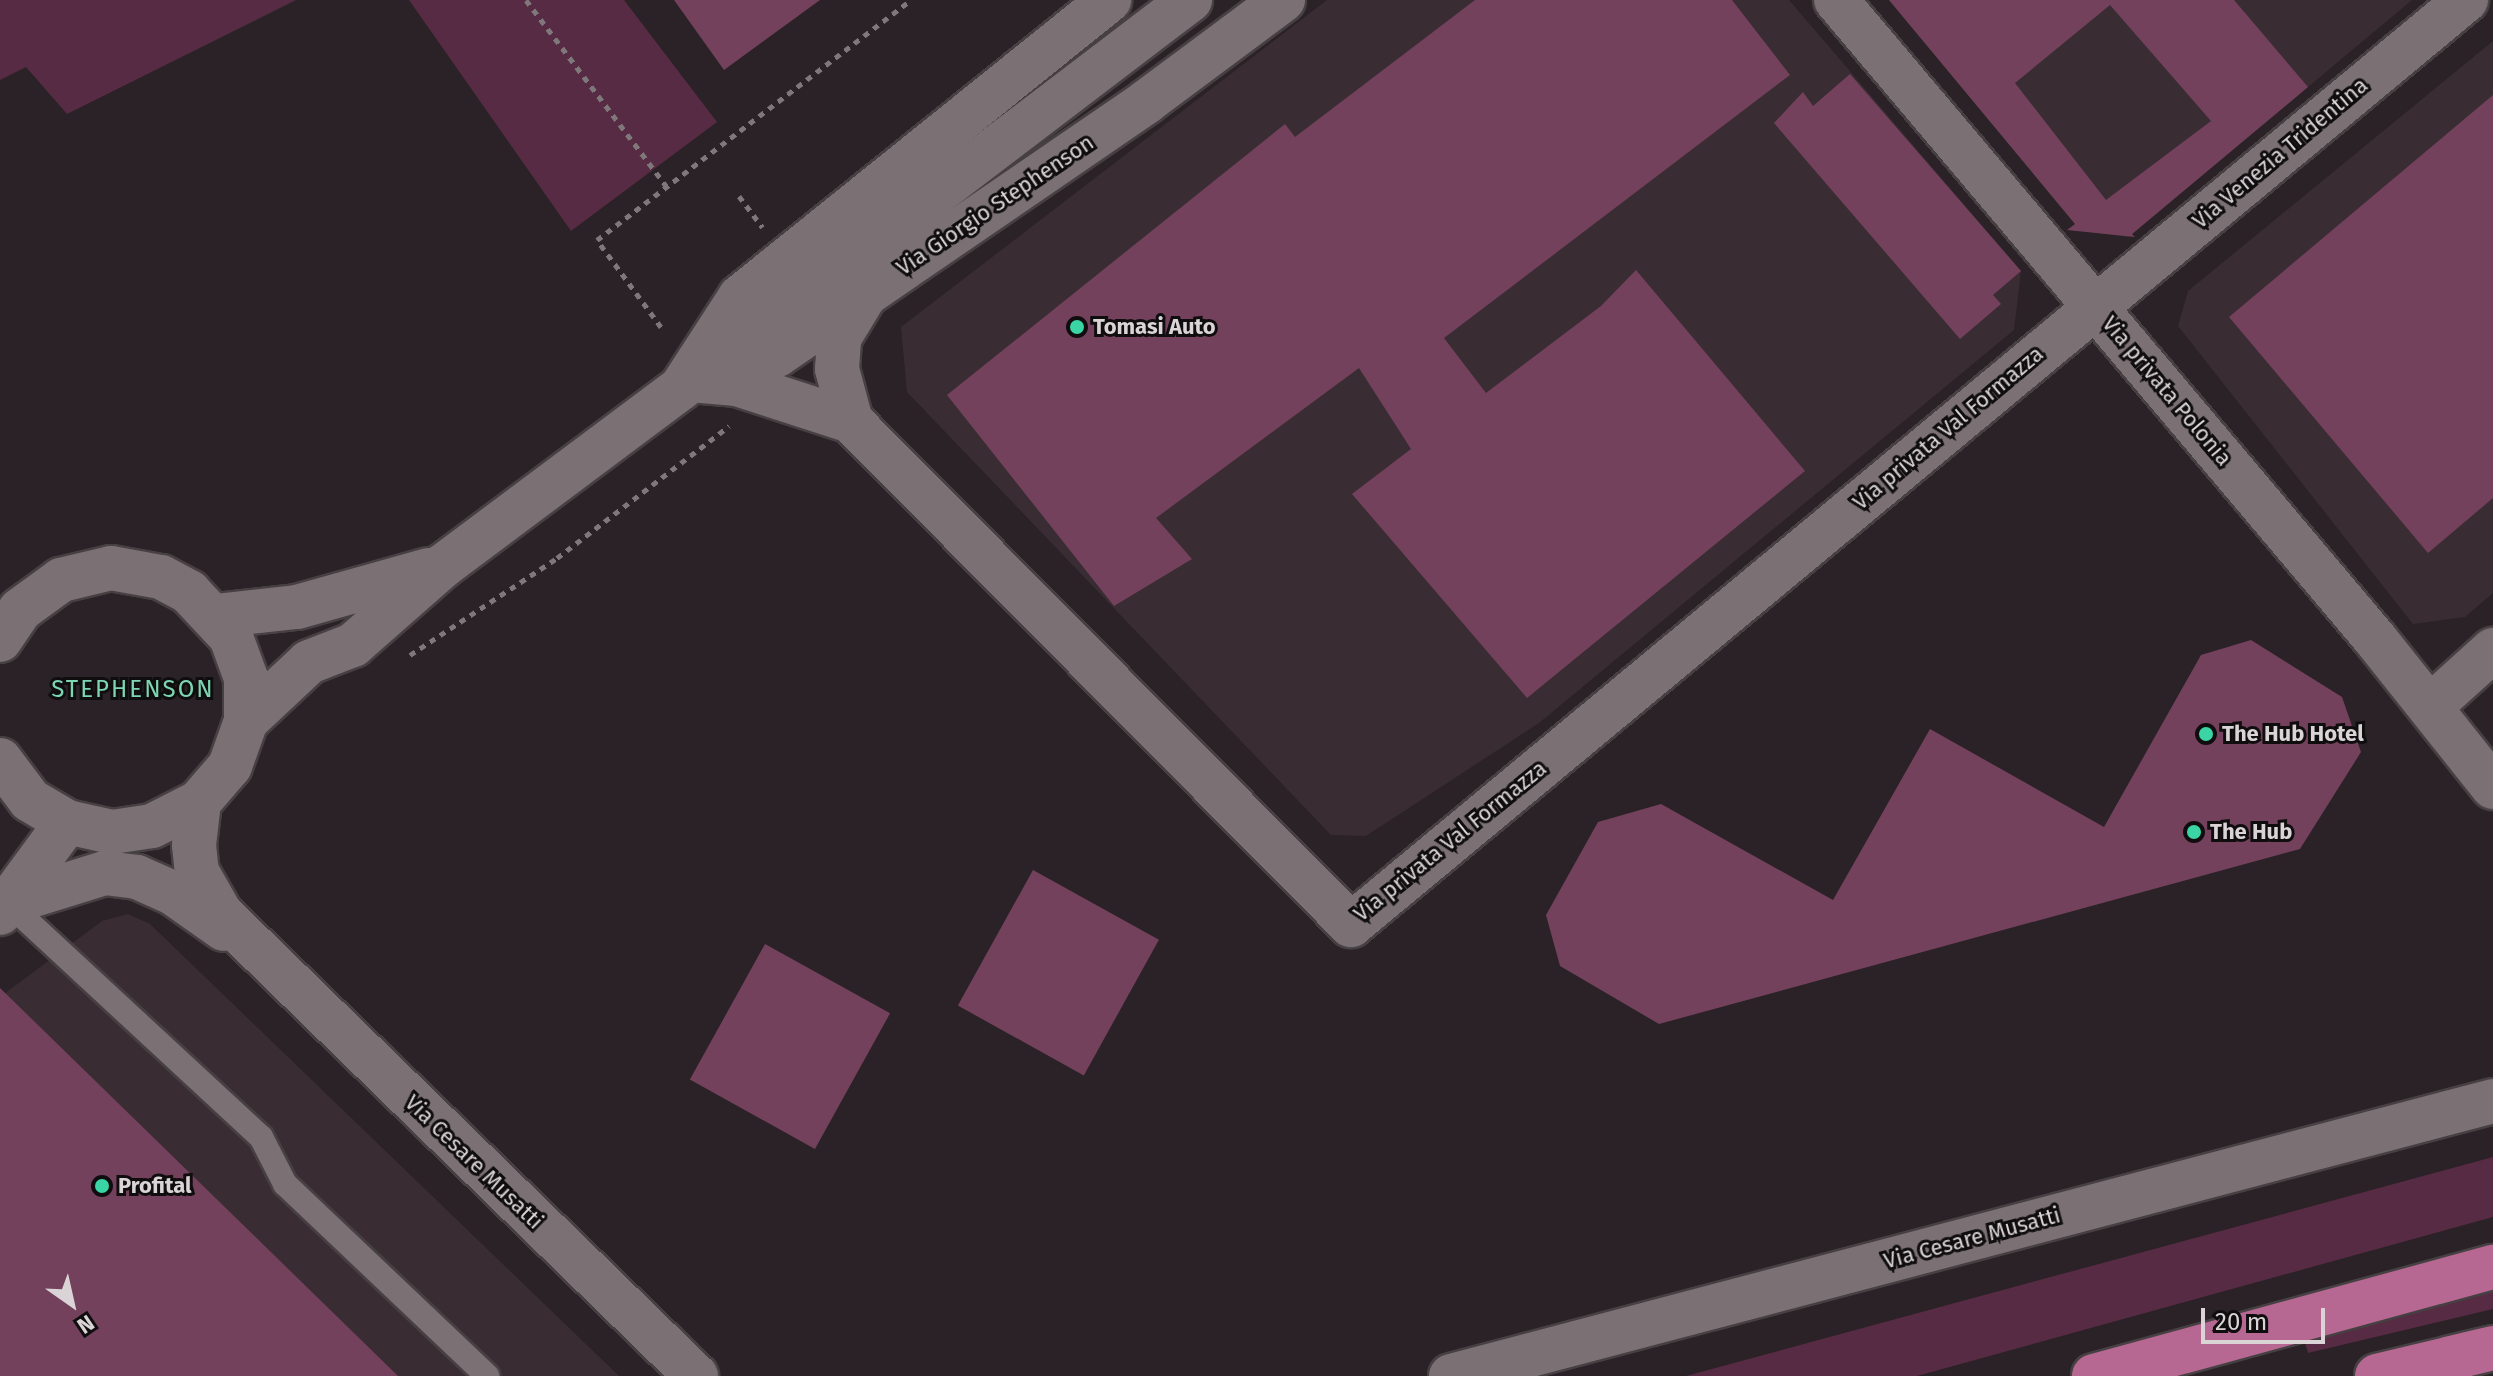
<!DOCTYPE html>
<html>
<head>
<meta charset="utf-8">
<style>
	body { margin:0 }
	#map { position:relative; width:2493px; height:1376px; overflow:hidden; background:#2a2226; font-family:"Fira Sans",sans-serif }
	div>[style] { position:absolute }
	.built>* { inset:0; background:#3a2c33 }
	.green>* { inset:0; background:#572b43 }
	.building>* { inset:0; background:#74415d; transform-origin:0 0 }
	.path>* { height:5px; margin-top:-2.5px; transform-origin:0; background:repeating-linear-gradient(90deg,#7f787b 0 6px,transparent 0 12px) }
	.roads { filter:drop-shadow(2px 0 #474043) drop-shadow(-2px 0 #474043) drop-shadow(0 2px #474043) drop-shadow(0 -2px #474043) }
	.service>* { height:24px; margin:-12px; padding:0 12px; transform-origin:12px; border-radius:12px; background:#7b7175 }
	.minor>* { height:44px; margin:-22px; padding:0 22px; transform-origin:22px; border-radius:22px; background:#7b7175 }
	.tertiary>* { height:44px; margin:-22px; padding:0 22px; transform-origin:22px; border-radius:22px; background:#7b7175 }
	.motorway>* { height:44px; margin:-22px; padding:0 22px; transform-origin:22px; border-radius:22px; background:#b66892 }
	.dots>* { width:22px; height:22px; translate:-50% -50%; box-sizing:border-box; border:4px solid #100d0f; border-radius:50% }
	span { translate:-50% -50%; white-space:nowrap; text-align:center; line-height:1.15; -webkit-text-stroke:6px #100d0f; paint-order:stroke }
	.street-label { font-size:22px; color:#dad4d7 }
	.poi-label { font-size:22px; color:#dad4d7; font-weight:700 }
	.left { translate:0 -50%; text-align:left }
	.neighbourhood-label { font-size:24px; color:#7cd5b3; letter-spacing:2px }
	.north { position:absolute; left:32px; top:1264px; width:80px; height:80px; -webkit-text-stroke:6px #100d0f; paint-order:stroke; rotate:146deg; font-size:22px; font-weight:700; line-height:32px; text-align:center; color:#dad4d7 }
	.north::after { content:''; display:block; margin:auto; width:28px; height:36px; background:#dad4d7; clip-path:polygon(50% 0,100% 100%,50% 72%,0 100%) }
	.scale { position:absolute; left:2201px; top:1308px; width:124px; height:36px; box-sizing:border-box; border:4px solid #dad4d7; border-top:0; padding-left:10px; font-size:24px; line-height:28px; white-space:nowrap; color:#dad4d7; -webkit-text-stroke:6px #100d0f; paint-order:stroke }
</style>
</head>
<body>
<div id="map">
	<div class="built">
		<div style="clip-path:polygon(1327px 0,1789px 0,2021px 271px,2014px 330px,1539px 723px,1366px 836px,1331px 835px,907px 392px,901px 327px)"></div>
		<div style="clip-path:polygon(1889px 0,2412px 0,2129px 237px,2081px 231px)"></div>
		<div style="clip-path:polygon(2493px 41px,2493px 593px,2465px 617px,2413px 624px,2178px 326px,2188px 291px)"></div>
		<div style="clip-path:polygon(128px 914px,150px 924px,619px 1376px,0 1376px,0 997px,102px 921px)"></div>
	</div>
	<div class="green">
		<div style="clip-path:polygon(0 0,296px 0,67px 114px,26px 67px,0 80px)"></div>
		<div style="clip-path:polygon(409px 0,624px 0,717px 122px,571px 231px)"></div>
		<div style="clip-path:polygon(2493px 1157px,2493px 1217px,1917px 1376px,1686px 1376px)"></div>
		<div style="clip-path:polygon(2493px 1287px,2493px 1309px,2308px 1353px,2304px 1339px)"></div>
	</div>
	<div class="building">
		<div style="clip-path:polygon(674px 0,820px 0,724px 70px)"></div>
		<div style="clip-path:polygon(1475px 0,1732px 0,1790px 75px,1444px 338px,1486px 393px,1601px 306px,1636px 270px,1805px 471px,1527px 698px,1352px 494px,1411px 449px,1359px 368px,1156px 518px,1192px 559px,1114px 606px,947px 395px,1285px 124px,1295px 137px)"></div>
		<div style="clip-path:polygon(evenodd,1889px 0,2234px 0,2308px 87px,2132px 234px,2135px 237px,2067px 230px,2075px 224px,1889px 0,2110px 5px,2211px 121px,2106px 200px,2015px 83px,2110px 5px)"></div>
		<div style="clip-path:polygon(1850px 74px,2021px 271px,1993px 295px,2001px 304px,1960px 339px,1774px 123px,1803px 92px,1813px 106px)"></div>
		<div style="clip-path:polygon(2493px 95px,2493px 498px,2428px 553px,2229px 317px)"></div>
		<div style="clip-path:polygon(2251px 640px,2342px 697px,2361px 752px,2300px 849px,1659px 1024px,1560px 966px,1546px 915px,1598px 822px,1661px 804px,1833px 900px,1930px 729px,2104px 827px,2201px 655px)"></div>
		<div style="left:1033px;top:870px;width:144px;height:155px;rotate:29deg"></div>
		<div style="left:765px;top:944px;width:143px;height:155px;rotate:29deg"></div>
		<div style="clip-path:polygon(0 988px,398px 1376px,0 1376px)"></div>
	</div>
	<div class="path">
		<div style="left:526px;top:0;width:233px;rotate:53deg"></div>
		<div style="left:739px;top:196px;width:39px;rotate:53deg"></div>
		<div style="left:661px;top:327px;width:108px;rotate:-126.3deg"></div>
		<div style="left:597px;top:240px;width:395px;rotate:-37.4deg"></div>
		<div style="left:410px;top:655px;width:176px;rotate:-33.4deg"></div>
		<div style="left:557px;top:558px;width:217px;rotate:-37.5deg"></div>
	</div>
	<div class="roads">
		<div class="service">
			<div style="left:8px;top:903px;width:345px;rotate:42.8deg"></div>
			<div style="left:261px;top:1137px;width:53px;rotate:62.9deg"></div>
			<div style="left:285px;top:1184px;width:279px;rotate:43.5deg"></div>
		</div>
		<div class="minor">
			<div style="left:1836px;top:0;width:837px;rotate:49.84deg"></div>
			<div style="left:2376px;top:640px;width:188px;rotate:51.5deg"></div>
			<div style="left:691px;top:380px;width:46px;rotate:5deg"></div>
			<div style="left:737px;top:384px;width:120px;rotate:18deg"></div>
			<div style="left:851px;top:421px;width:710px;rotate:45.23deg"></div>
			<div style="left:1351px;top:925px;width:1449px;rotate:-39.68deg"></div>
			<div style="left:851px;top:421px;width:54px;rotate:-105.1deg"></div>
			<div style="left:837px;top:369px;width:31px;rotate:-86deg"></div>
			<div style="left:839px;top:338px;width:54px;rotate:-58.7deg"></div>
			<div style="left:2431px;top:706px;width:84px;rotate:-42.1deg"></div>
			<div style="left:199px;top:802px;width:43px;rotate:96.6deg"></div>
			<div style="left:194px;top:845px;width:27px;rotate:84deg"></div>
			<div style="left:197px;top:872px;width:48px;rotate:60.3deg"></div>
			<div style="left:221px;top:914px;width:663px;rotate:44.21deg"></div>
			<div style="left:8px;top:903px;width:102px;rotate:-17.2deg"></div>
			<div style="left:105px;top:873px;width:32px;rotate:7deg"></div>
			<div style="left:137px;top:877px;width:39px;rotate:24deg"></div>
			<div style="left:173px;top:893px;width:62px;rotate:35.2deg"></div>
			<div style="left:1451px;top:1376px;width:1078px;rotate:-14.78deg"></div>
		</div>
		<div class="tertiary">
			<div style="left:712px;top:364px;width:601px;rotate:-37.29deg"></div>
			<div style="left:691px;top:380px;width:90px;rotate:-16.2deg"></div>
			<div style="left:777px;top:355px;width:447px;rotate:-34.4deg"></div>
			<div style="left:1146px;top:102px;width:171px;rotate:-36.7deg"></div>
			<div style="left:215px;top:616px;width:82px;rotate:-6.3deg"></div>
			<div style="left:297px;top:607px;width:137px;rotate:-15.7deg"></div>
			<div style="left:0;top:640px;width:36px;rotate:-56deg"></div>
			<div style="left:20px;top:610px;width:51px;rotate:-36.2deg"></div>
			<div style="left:61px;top:580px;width:51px;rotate:-13.5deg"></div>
			<div style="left:111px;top:568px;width:51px;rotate:10.2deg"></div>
			<div style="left:161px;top:577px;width:32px;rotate:28deg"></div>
			<div style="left:189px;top:592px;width:62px;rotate:47deg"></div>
			<div style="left:231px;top:637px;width:44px;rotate:69.9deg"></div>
			<div style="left:246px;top:678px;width:43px;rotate:90deg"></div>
			<div style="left:246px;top:721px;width:48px;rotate:109.6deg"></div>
			<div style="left:230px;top:766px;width:48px;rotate:130.7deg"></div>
			<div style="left:199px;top:802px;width:53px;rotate:152.9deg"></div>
			<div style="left:152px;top:826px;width:40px;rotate:171.5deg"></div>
			<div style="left:112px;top:832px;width:46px;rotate:-167.5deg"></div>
			<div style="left:67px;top:822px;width:43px;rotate:-149.3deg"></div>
			<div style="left:30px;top:800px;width:50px;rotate:-126.9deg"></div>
			<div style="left:246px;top:721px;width:86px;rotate:-43.1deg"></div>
			<div style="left:309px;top:662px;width:47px;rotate:-21.1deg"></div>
			<div style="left:353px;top:645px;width:120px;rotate:-41.3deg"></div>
			<div style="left:443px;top:566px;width:297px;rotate:-36.8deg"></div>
			<div style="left:681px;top:388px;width:108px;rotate:-57deg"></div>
			<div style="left:740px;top:297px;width:474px;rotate:-38.8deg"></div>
			<div style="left:0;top:913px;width:113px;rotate:-53.6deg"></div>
		</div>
		<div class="motorway">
			<div style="left:2094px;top:1376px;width:414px;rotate:-15.3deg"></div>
			<div style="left:2377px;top:1376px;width:119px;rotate:-13.6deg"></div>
		</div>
	</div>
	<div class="dots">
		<div style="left:1077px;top:327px;background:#3bd4a4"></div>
		<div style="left:2206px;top:734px;background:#3bd4a4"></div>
		<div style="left:2194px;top:832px;background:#3bd4a4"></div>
		<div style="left:102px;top:1186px;background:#3bd4a4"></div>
	</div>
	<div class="street-label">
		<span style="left:2280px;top:153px;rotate:-40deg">Via Venezia Tridentina</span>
		<span style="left:995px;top:205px;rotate:-34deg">Via Giorgio Stephenson</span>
		<span style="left:2167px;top:391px;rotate:50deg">Via privata Polonia</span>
		<span style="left:1948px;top:428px;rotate:-40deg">Via privata Val Formazza</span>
		<span style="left:1450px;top:841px;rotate:-39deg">Via privata Val Formazza</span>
		<span style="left:474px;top:1162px;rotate:44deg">Via Cesare Musatti</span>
		<span style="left:1972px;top:1238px;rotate:-15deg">Via Cesare Musatti</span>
	</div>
	<div class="poi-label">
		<span class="left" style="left:1093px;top:327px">Tomasi Auto</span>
		<span class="left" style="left:2222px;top:734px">The Hub Hotel</span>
		<span class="left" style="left:2210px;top:832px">The Hub</span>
		<span class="left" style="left:118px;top:1186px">Profital</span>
	</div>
	<div class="neighbourhood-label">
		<span style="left:133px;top:690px">STEPHENSON</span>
	</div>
	<div class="north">N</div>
	<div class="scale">20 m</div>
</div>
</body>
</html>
